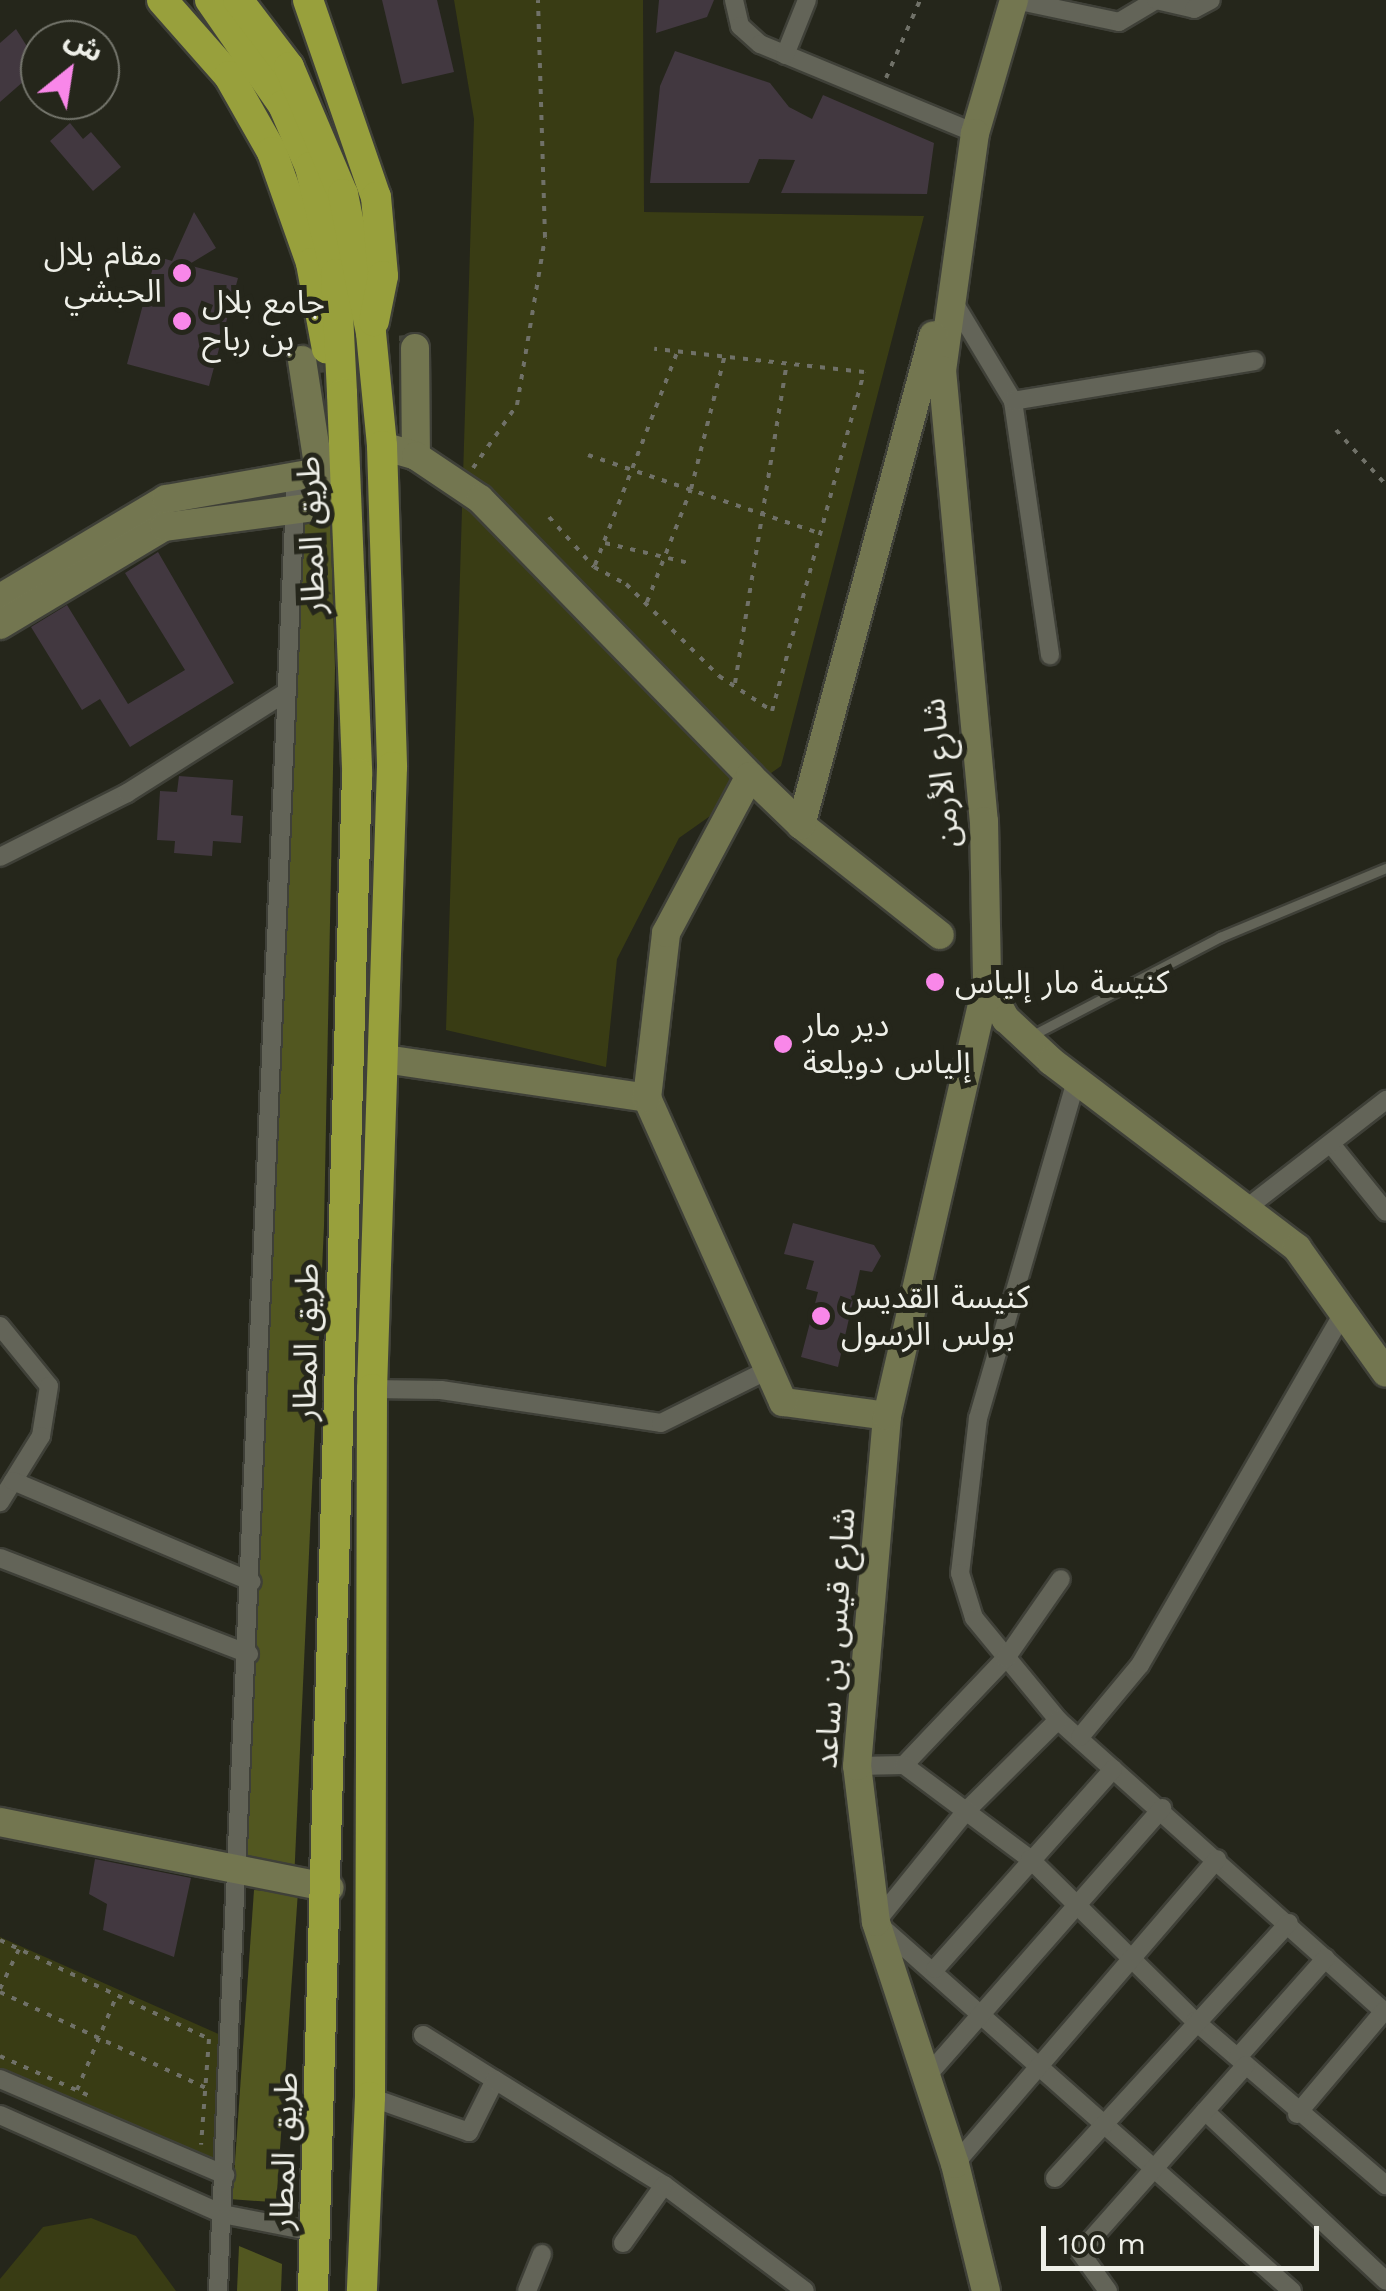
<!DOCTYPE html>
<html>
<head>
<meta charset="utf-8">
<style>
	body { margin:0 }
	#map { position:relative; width:1386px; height:2291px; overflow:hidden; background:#25261b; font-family:"Work Sans","Noto Sans Arabic",sans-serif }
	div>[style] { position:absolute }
	.green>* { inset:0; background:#393c14 }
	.forest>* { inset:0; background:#525720; transform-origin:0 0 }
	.building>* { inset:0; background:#423840 }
	.secondary-tunnel>* { height:28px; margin-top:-14px; transform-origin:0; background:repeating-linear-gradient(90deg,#43443a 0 28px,transparent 0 42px) }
	.path>* { height:4px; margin-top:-2px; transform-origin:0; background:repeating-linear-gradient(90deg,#707168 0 5px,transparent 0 13px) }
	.roads { filter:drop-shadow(2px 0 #3f4038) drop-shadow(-2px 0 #3f4038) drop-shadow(0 2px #3f4038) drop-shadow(0 -2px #3f4038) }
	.lane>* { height:9px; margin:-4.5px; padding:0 4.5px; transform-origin:4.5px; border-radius:4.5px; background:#636458 }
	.street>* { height:18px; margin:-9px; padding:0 9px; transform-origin:9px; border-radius:9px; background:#636458 }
	.secondary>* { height:28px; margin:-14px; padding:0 14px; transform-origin:14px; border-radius:14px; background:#737650 }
	.highway>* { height:30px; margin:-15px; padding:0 15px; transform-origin:15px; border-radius:15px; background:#98a03c }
	.dots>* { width:28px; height:28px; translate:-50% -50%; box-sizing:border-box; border:5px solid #25261b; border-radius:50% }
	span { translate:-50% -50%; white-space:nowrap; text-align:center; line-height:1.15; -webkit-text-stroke:10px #25261b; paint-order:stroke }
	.poi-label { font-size:32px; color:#eeefe8 }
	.right { translate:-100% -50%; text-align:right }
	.left { translate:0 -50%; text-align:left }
	.street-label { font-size:32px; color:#eeefe8 }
	.north { position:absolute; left:20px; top:20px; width:100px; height:100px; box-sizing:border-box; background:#25261b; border:2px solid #75766d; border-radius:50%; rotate:30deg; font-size:28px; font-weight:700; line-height:40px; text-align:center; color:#eeefe8 }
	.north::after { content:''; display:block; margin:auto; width:35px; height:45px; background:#f987e9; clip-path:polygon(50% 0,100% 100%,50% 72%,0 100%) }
	.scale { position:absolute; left:1041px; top:2226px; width:278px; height:45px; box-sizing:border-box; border:5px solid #eeefe8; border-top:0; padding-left:12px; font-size:30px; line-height:35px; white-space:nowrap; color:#eeefe8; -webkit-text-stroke:8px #25261b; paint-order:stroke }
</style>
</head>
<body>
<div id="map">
	<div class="green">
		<div style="clip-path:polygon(454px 0,643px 0,644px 212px,924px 216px,781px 766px,679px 838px,617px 959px,606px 1067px,446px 1030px,474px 119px)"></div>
		<div style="clip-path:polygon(0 1937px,232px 2040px,225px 2175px,0 2079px)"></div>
		<div style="clip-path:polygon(91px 2218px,136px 2236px,176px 2291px,0 2291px,0 2279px,43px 2227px)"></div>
	</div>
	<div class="forest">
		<div style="clip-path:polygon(330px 506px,335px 668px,324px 1226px,294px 1881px,241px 1871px,295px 511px)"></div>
		<div style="left:254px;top:1890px;width:44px;height:310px;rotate:4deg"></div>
		<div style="clip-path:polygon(239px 2246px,282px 2264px,281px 2291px,237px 2291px)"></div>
	</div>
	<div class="building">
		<div style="clip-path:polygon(382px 0,437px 0,454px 72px,402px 84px)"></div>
		<div style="clip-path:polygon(659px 0,714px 0,707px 17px,656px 33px)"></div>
		<div style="clip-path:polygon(16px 29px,40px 67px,0 102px,0 43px)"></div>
		<div style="clip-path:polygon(675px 51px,770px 83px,789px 107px,812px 119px,823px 95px,934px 143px,927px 194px,781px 193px,795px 160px,759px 159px,749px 183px,650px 183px,660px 86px)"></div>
		<div style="clip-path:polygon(70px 123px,83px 139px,91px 132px,121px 167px,93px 191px,50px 141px)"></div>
		<div style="clip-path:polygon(194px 212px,216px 248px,188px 265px,238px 278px,209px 386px,127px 364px,156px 256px,172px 261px)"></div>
		<div style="clip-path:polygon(158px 552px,234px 683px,130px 747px,100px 699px,82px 710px,31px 627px,67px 605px,128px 704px,185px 670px,125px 573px)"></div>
		<div style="clip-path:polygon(179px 776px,233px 780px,231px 815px,243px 816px,241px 843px,213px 841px,212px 856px,174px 853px,175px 841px,157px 840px,160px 791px,177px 792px)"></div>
		<div style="clip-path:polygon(793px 1223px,874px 1245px,881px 1256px,872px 1272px,860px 1270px,838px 1367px,801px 1357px,818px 1292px,806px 1289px,814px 1261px,784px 1254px)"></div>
		<div style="clip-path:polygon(95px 1859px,191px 1878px,174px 1957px,103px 1930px,107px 1904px,89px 1894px)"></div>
	</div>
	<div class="secondary-tunnel">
		<div style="left:317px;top:359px;width:99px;rotate:-6.4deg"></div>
	</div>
	<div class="path">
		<div style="left:886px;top:78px;width:85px;rotate:-66.4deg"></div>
		<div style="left:1336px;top:430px;width:74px;rotate:47.7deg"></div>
		<div style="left:588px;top:455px;width:244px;rotate:18.7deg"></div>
		<div style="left:473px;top:468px;width:77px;rotate:-55.1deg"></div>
		<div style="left:517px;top:405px;width:170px;rotate:-80.5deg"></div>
		<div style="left:545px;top:237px;width:237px;rotate:-91.7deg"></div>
		<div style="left:549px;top:517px;width:67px;rotate:48deg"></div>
		<div style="left:594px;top:567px;width:36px;rotate:28deg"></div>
		<div style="left:626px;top:584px;width:131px;rotate:44.7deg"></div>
		<div style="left:719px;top:676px;width:64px;rotate:33.4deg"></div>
		<div style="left:772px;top:711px;width:351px;rotate:-74.8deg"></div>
		<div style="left:864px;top:372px;width:211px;rotate:-173.7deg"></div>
		<div style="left:605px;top:543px;width:90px;rotate:13.4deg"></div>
		<div style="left:595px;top:565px;width:230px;rotate:-68.9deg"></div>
		<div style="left:647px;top:602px;width:121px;rotate:-68.7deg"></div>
		<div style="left:691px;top:489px;width:138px;rotate:-75.8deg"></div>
		<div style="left:735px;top:683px;width:325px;rotate:-80.8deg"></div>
		<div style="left:0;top:1940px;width:231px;rotate:25.3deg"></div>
		<div style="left:209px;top:2039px;width:106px;rotate:94.3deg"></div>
		<div style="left:0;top:1989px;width:44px;rotate:-64.6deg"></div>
		<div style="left:0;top:1992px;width:227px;rotate:25deg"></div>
		<div style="left:0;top:2056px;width:101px;rotate:24deg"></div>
		<div style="left:77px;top:2090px;width:103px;rotate:-67.2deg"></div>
	</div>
	<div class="roads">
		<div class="lane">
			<div style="left:1029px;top:1037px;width:216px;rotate:-27.6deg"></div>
			<div style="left:1220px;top:937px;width:180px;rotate:-22.6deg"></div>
		</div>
		<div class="street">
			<div style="left:734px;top:0;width:27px;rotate:77deg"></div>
			<div style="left:740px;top:26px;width:27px;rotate:42deg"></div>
			<div style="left:760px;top:44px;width:233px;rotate:22.5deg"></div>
			<div style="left:1015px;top:0;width:106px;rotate:11.9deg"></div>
			<div style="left:1119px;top:22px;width:43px;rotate:-30.7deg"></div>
			<div style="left:1156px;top:0;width:39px;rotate:13deg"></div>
			<div style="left:1194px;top:9px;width:19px;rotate:-28deg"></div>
			<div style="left:785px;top:55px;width:59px;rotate:-68.2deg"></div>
			<div style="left:950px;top:296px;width:122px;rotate:59deg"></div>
			<div style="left:1013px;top:401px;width:257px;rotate:81.7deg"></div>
			<div style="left:1013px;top:401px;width:245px;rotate:-9.4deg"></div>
			<div style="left:0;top:857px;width:142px;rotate:-26.7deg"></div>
			<div style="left:127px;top:793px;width:189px;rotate:-32.3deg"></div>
			<div style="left:1076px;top:1081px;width:351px;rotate:106.2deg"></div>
			<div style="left:978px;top:1418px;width:156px;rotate:96.6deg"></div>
			<div style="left:960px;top:1573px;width:47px;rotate:72.7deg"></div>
			<div style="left:974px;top:1618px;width:132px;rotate:50.5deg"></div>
			<div style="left:1058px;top:1720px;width:440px;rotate:41.8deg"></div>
			<div style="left:1331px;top:1144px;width:87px;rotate:51deg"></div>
			<div style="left:1248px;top:1207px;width:175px;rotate:-37.8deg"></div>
			<div style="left:0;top:1326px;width:77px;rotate:50.8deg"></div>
			<div style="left:49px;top:1386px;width:51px;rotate:99.1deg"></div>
			<div style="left:41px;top:1436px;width:78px;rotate:121.8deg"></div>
			<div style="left:372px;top:1389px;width:69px;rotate:0.8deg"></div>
			<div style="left:441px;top:1390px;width:222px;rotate:8.5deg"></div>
			<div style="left:661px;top:1423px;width:119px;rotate:-26.4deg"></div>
			<div style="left:13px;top:1481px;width:259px;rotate:22.9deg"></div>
			<div style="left:0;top:1558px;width:267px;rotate:21.1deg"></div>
			<div style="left:1058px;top:1720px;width:129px;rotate:135.3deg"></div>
			<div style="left:966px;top:1811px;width:143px;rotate:129deg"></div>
			<div style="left:876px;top:1922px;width:556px;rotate:41.57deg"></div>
			<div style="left:1080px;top:1737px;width:94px;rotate:-50.2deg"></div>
			<div style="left:1140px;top:1665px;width:409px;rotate:-60deg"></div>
			<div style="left:904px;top:1765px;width:148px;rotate:-46.4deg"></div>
			<div style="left:1006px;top:1658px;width:96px;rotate:-55.2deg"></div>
			<div style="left:857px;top:1766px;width:47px;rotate:-1.2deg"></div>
			<div style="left:904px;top:1765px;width:157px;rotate:36.7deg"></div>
			<div style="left:1030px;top:1859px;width:231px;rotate:44.5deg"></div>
			<div style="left:1195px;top:2021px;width:252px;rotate:40.7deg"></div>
			<div style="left:935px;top:1969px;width:268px;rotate:-48.3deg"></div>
			<div style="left:423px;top:2035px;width:85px;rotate:32deg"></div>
			<div style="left:1238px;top:2057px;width:132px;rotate:-48.4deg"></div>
			<div style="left:926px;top:2077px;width:358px;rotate:-48.7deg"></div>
			<div style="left:0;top:2079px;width:245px;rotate:23.1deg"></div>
			<div style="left:370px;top:2097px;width:105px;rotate:19.5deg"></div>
			<div style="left:469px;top:2132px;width:58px;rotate:-63.4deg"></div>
			<div style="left:495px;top:2080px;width:199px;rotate:31.9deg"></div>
			<div style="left:664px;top:2185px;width:176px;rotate:36.9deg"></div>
			<div style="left:1205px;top:2111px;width:248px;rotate:43.2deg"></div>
			<div style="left:1297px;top:2114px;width:135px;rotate:-49.8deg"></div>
			<div style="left:0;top:2115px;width:243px;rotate:24deg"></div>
			<div style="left:222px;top:2214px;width:95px;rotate:11deg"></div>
			<div style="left:955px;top:2164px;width:402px;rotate:-49.3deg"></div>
			<div style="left:1055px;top:2178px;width:346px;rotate:-47.5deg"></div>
			<div style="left:623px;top:2243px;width:71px;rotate:-54.7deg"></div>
			<div style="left:218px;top:2291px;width:1818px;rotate:-87.54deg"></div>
			<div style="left:527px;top:2291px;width:40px;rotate:-68deg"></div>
			<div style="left:1108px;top:2291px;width:48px;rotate:-125.7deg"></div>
			<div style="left:1080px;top:2252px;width:250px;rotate:-48.4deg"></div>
		</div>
		<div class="secondary">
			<div style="left:1014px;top:0;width:139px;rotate:106.3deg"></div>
			<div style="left:975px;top:133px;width:239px;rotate:97.9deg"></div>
			<div style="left:942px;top:370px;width:453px;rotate:84.7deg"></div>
			<div style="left:984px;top:821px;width:163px;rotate:88.9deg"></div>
			<div style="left:987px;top:984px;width:40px;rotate:62deg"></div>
			<div style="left:1006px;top:1019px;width:62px;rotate:43deg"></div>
			<div style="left:1051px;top:1061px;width:309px;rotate:37.2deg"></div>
			<div style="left:1297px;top:1248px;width:153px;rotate:54.5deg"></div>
			<div style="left:415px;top:348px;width:108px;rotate:89.5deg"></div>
			<div style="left:302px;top:360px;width:112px;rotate:81.3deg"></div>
			<div style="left:382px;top:446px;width:35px;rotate:16deg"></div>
			<div style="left:416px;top:456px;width:77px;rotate:33.9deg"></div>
			<div style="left:480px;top:499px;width:387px;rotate:45.7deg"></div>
			<div style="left:0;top:598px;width:193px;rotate:-30.8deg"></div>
			<div style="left:166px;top:499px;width:179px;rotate:-10deg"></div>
			<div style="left:0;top:625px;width:191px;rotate:-30.9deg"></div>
			<div style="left:164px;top:527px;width:182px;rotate:-7.6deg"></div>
			<div style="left:801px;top:825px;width:177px;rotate:38.4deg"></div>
			<div style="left:384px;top:1059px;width:266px;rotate:8.4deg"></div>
			<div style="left:887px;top:1416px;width:105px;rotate:-172.3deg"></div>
			<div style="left:783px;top:1402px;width:333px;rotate:-114.1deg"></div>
			<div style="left:647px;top:1098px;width:166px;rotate:-83.4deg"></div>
			<div style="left:666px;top:933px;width:178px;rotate:-61.9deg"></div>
			<div style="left:750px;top:776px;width:71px;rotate:43.9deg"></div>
			<div style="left:801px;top:825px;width:507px;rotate:-74.89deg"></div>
			<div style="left:0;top:1822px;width:336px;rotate:11.3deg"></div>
			<div style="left:986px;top:2291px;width:131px;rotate:-103.7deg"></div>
			<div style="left:955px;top:2164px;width:255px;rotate:-108.1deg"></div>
			<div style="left:876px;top:1922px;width:157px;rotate:-96.9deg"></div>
			<div style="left:857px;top:1766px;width:351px;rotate:-85.1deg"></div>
			<div style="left:887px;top:1416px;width:443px;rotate:-77deg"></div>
		</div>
		<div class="highway">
			<div style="left:162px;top:0;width:101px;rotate:48.6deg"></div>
			<div style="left:229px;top:76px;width:87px;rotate:60.5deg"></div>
			<div style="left:272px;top:152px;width:118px;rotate:70.6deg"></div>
			<div style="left:311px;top:263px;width:87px;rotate:79.5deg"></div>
			<div style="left:210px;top:0;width:128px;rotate:55.2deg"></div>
			<div style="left:283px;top:105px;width:68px;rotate:66.5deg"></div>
			<div style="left:310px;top:167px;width:110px;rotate:76.3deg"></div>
			<div style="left:336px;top:274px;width:120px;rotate:87.1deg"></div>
			<div style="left:342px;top:394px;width:379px;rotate:87.7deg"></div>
			<div style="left:357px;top:773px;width:1519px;rotate:91.66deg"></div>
			<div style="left:238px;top:0;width:84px;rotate:52.7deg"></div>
			<div style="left:289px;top:67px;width:138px;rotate:67deg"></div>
			<div style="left:343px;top:194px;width:142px;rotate:78.6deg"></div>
			<div style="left:371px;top:333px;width:114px;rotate:84.4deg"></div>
			<div style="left:382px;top:446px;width:321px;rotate:88.2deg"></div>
			<div style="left:392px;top:767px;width:622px;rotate:91.84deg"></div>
			<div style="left:372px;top:1389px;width:708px;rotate:90.16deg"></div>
			<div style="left:370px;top:2097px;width:194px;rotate:92.4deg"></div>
			<div style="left:308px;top:0;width:208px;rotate:71deg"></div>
			<div style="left:376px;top:197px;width:79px;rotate:84.9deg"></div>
			<div style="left:383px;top:276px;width:46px;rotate:101.3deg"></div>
		</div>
	</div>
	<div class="dots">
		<div style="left:182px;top:273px;background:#f987e9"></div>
		<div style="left:182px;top:321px;background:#f987e9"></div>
		<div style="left:935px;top:982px;background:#f987e9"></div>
		<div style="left:783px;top:1044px;background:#f987e9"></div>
		<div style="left:821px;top:1316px;background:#f987e9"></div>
	</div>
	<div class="poi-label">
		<span class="right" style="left:162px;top:273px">مقام بلال<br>الحبشي</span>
		<span class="left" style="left:202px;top:321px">جامع بلال<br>بن رباح</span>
		<span class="left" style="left:955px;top:982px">كنيسة مار إلياس</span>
		<span class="left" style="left:803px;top:1044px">دير مار<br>إلياس دويلعة</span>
		<span class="left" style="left:841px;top:1316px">كنيسة القديس<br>بولس الرسول</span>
	</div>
	<div class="street-label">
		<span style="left:311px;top:535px;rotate:-92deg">طريق المطار</span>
		<span style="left:941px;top:773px;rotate:-96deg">شارع الأرمن</span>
		<span style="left:306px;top:1342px;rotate:-89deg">طريق المطار</span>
		<span style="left:835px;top:1638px;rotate:-86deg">شارع قيس بن ساعد</span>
		<span style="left:284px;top:2151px;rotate:-88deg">طريق المطار</span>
	</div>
	<div class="north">ش</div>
	<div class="scale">100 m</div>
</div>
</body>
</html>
